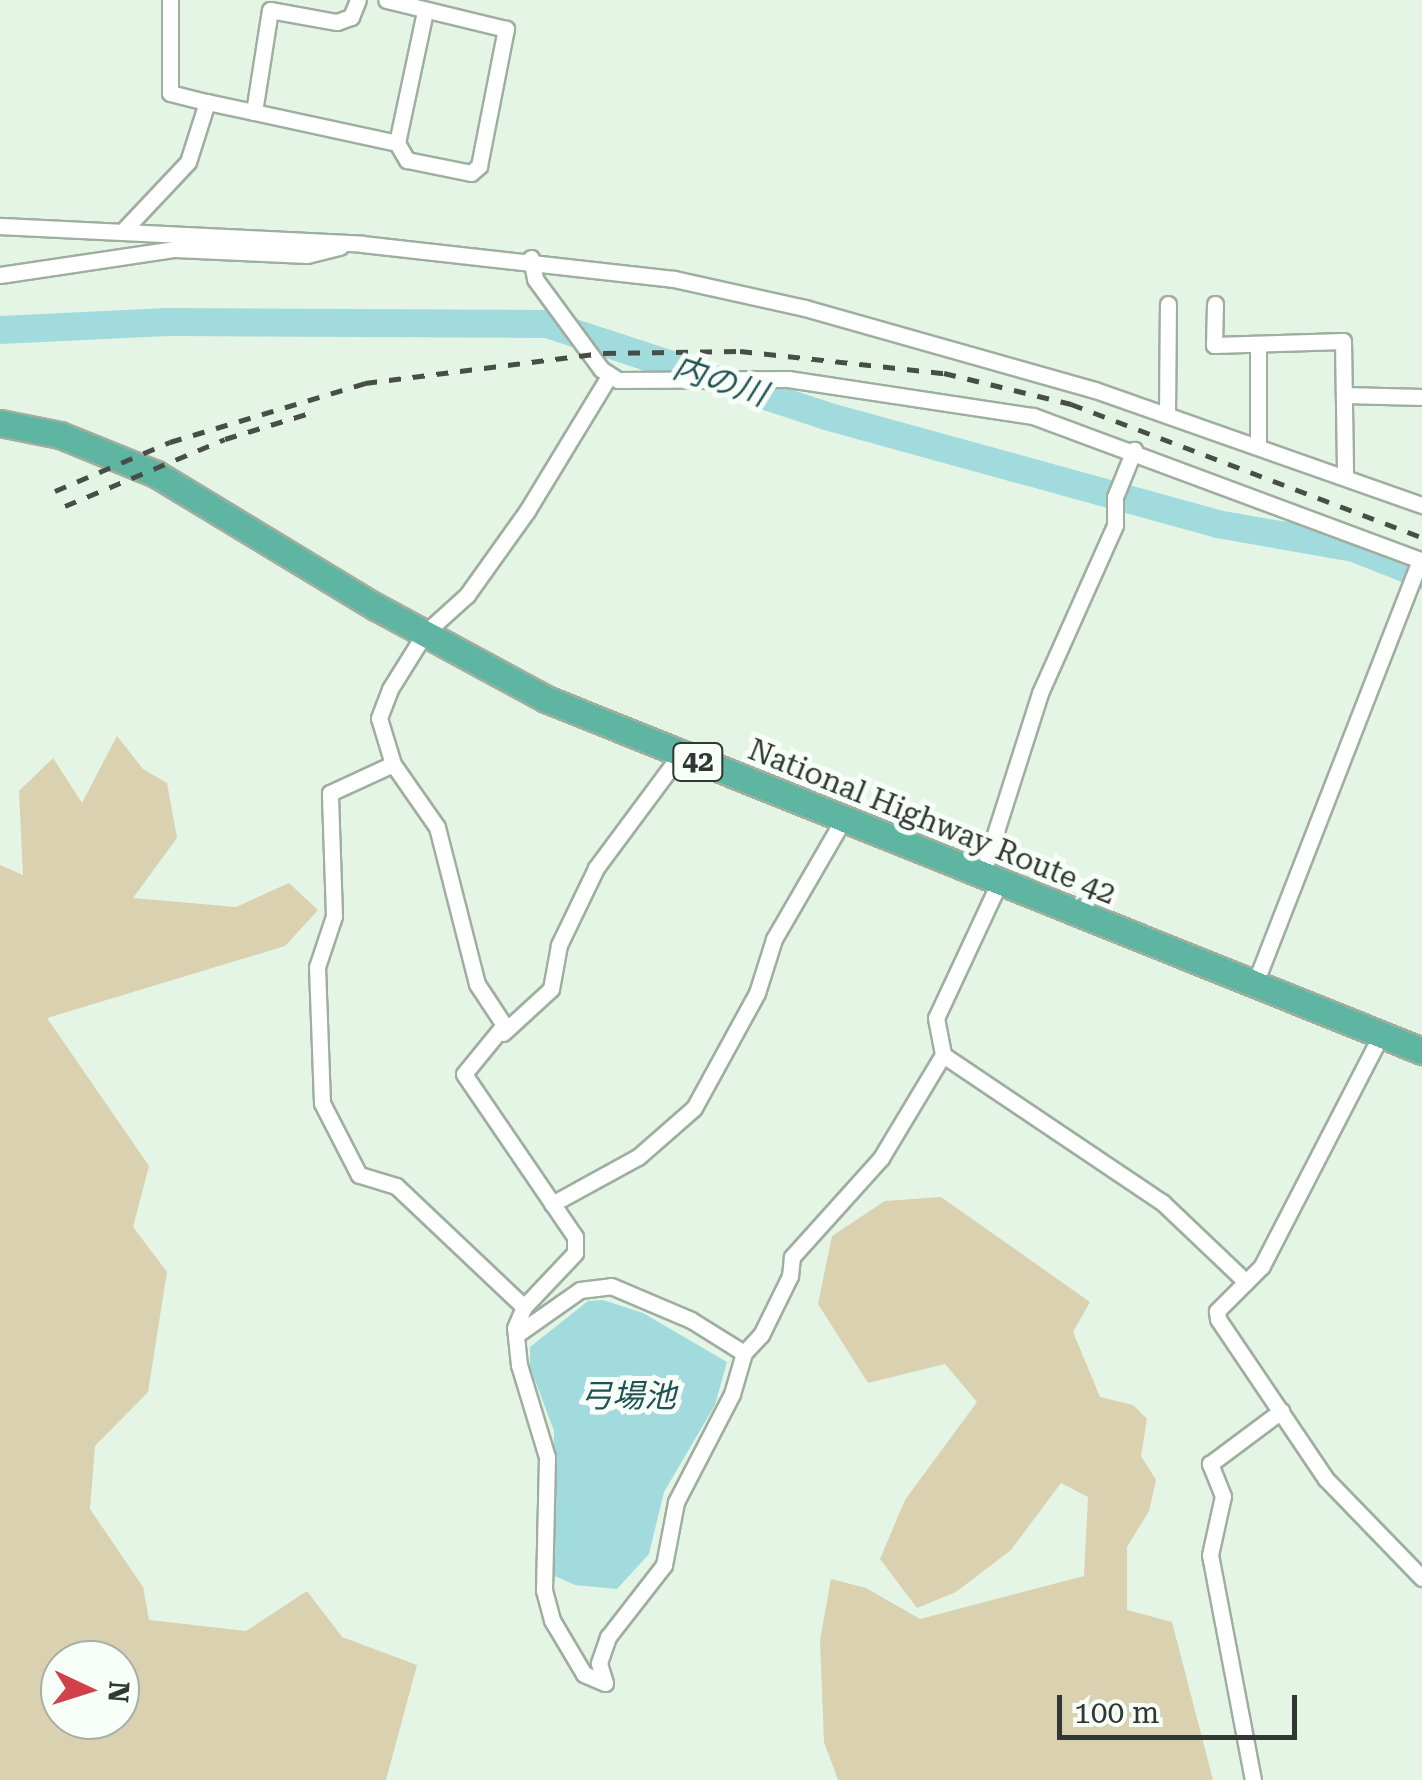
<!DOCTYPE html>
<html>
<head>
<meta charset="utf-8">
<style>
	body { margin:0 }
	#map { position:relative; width:1422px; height:1780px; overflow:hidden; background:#e4f5e6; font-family:"Roboto Serif","Noto Sans JP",serif }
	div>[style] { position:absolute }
	.green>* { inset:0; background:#d9d1af }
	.water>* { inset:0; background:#a2dbdd }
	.river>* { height:28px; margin:-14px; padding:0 14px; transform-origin:14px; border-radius:14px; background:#a2dbdd }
	.roads { filter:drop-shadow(2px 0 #9eae9f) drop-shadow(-2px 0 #9eae9f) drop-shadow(0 2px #9eae9f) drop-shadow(0 -2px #9eae9f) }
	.minor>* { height:15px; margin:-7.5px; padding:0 7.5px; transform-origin:7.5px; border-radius:7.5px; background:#fff }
	.trunk>* { height:25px; margin:-12.5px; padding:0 12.5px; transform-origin:12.5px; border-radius:12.5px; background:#5eb6a2 }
	.rail>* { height:5px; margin-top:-2.5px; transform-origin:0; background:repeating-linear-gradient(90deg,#474e48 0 12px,transparent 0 24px) }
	span { translate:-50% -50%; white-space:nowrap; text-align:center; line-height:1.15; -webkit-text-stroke:10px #f8fff9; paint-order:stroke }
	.shield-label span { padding:2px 8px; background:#f8fff9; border:2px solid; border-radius:8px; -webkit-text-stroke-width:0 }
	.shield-label { font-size:28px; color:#313732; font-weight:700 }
	.street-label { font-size:30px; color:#313732 }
	.water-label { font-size:32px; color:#205153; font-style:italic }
	.north { position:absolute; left:40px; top:1640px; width:100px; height:100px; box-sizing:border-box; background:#f8fff9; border:2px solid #a8afa9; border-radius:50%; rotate:94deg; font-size:28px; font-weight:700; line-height:40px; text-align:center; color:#313732 }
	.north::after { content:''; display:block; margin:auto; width:35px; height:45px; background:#d1414c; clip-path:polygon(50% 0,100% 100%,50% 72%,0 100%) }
	.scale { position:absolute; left:1057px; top:1695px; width:240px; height:45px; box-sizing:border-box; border:5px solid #313732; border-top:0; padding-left:12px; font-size:30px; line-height:35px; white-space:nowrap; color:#313732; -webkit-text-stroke:8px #f8fff9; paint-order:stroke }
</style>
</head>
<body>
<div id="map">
	<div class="green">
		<div style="clip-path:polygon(evenodd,117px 736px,143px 769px,167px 783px,177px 838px,133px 898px,236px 907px,289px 883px,318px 910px,285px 946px,47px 1018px,149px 1166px,133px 1227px,167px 1272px,148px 1392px,95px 1446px,90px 1509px,143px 1587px,149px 1620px,246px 1631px,307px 1591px,342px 1637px,417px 1665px,386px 1780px,0 1780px,0 865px,23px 875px,19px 791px,53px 758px,82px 803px,117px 736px,120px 1660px,120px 1720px,60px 1720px,60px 1660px,120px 1660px)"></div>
		<div style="clip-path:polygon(941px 1197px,1090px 1302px,1073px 1332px,1100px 1397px,1133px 1405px,1147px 1419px,1141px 1456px,1156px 1480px,1149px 1511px,1127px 1547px,1127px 1610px,1172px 1622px,1213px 1780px,838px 1780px,824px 1742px,820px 1640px,831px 1579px,866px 1588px,920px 1619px,1084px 1576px,1088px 1497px,1061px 1483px,1011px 1550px,956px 1592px,917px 1608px,880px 1559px,905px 1500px,977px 1402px,945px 1364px,868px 1383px,818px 1304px,832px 1236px,885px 1201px)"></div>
	</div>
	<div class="water">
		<div style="clip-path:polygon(603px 1300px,643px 1313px,727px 1362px,715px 1405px,664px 1492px,649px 1554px,617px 1589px,575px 1585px,550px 1574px,554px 1431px,530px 1367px,530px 1347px,588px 1301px)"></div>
	</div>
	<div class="river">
		<div style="left:0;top:330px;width:168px;rotate:-2.7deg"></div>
		<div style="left:168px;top:322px;width:379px;rotate:0.3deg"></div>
		<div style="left:547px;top:324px;width:294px;rotate:18.2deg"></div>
		<div style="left:826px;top:416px;width:406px;rotate:15.4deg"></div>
		<div style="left:1217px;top:524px;width:139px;rotate:9.9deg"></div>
		<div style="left:1354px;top:548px;width:73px;rotate:21.7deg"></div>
	</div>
	<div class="roads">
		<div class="minor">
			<div style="left:170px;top:0;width:93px;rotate:90deg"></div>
			<div style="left:170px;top:93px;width:38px;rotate:14deg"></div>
			<div style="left:254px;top:112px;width:146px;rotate:12.2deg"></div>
			<div style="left:397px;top:143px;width:20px;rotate:60deg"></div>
			<div style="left:407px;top:160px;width:65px;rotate:11.5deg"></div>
			<div style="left:471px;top:173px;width:11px;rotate:-41deg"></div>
			<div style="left:479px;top:166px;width:140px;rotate:-78.9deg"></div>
			<div style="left:506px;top:29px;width:123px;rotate:-166.4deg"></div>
			<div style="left:397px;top:143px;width:135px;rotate:-78deg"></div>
			<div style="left:0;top:226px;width:362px;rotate:2.8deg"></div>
			<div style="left:362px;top:244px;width:314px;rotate:6.4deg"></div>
			<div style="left:674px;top:279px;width:134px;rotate:12.5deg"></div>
			<div style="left:805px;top:308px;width:301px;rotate:15.8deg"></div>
			<div style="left:1095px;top:390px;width:347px;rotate:19.4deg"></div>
			<div style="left:122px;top:232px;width:96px;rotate:-46.7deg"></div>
			<div style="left:188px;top:162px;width:63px;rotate:-72.4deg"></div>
			<div style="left:207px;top:102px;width:48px;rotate:12deg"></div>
			<div style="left:254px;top:112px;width:103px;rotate:-81.1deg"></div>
			<div style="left:270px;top:10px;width:68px;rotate:10.2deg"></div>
			<div style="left:337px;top:22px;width:15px;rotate:-20deg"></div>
			<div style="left:351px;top:17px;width:18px;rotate:-68deg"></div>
			<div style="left:531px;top:258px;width:21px;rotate:79deg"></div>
			<div style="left:535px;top:279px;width:112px;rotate:53.7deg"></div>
			<div style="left:601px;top:369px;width:20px;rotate:33deg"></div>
			<div style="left:618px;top:380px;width:170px;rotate:-0.3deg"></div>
			<div style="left:788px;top:379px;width:248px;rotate:8.6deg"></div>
			<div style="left:1033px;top:416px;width:415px;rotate:20.4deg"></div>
			<div style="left:0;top:275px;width:177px;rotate:-8.5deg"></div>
			<div style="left:175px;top:249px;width:132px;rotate:2.6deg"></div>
			<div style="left:307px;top:255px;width:34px;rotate:-14deg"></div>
			<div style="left:1215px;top:304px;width:41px;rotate:91.4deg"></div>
			<div style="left:1214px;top:345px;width:129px;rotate:-1.8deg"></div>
			<div style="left:1343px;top:341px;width:134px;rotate:89.1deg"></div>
			<div style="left:1258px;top:344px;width:102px;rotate:90deg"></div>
			<div style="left:1344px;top:395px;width:78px;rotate:1.5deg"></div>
			<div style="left:1167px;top:415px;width:111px;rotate:-89.5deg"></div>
			<div style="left:393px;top:764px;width:77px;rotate:55.1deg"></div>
			<div style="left:437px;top:827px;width:162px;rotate:75.7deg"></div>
			<div style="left:477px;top:984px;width:49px;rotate:56.6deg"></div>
			<div style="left:504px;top:1025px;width:63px;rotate:129.2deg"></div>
			<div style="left:464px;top:1074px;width:197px;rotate:55.7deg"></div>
			<div style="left:575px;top:1237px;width:16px;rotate:90deg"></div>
			<div style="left:575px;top:1253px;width:74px;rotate:133.4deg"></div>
			<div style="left:982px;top:875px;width:191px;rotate:-72.3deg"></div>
			<div style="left:1040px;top:693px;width:184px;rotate:-65.9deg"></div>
			<div style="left:1115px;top:525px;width:28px;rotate:-90deg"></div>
			<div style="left:1115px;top:497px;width:51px;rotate:-68deg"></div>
			<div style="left:999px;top:883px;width:149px;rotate:115deg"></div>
			<div style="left:936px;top:1018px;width:38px;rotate:79deg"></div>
			<div style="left:943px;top:1055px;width:264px;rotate:33.9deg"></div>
			<div style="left:1162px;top:1202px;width:116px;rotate:43.6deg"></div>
			<div style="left:1254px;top:986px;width:457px;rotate:-68.7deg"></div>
			<div style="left:503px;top:1033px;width:65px;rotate:-42.5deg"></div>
			<div style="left:551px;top:989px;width:45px;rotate:-79.7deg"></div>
			<div style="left:559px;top:945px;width:85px;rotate:-64.3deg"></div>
			<div style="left:596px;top:868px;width:141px;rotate:-53.4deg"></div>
			<div style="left:1381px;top:1035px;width:260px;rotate:117.3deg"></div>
			<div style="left:1262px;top:1266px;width:64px;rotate:135deg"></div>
			<div style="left:1217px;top:1311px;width:8px;rotate:83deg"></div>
			<div style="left:1218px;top:1319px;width:193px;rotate:56deg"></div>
			<div style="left:1326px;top:1479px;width:138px;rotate:45.9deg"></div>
			<div style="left:552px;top:1204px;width:98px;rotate:-28.7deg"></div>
			<div style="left:638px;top:1157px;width:74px;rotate:-41.2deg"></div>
			<div style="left:694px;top:1108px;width:131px;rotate:-61.3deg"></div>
			<div style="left:757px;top:993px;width:57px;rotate:-72.5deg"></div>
			<div style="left:774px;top:939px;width:138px;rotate:-59.9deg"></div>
			<div style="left:516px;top:1335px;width:78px;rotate:-35.1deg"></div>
			<div style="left:580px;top:1290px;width:31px;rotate:-7deg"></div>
			<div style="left:611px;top:1286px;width:87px;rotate:23deg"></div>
			<div style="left:691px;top:1320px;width:62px;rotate:31.9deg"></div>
			<div style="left:605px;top:1683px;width:23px;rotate:-157deg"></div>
			<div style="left:584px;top:1674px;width:63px;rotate:-120.7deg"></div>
			<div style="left:552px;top:1620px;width:31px;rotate:-105deg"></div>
			<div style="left:544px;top:1590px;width:133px;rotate:-88.7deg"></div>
			<div style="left:547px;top:1457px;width:96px;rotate:-106.9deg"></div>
			<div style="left:519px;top:1365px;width:37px;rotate:-96deg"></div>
			<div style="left:515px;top:1328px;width:23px;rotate:-67deg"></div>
			<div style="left:524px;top:1307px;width:176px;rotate:-136.6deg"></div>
			<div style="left:396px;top:1186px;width:39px;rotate:-163deg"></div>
			<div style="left:359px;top:1175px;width:81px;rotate:-117.2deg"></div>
			<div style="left:322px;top:1103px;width:136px;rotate:-92.1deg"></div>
			<div style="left:317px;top:967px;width:54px;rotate:-71.6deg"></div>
			<div style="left:334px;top:916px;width:123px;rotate:-91.9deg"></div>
			<div style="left:330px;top:793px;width:69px;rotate:-24.7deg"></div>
			<div style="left:393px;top:764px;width:48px;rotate:-106.9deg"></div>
			<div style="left:379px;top:718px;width:31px;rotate:-69deg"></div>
			<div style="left:390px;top:689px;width:66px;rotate:-58deg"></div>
			<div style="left:425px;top:633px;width:57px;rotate:-42.1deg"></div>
			<div style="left:467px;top:595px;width:103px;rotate:-54.5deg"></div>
			<div style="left:527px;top:511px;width:158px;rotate:-58.7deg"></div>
			<div style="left:605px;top:1683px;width:21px;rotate:-107deg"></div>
			<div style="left:599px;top:1663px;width:28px;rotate:-71deg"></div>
			<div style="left:608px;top:1637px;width:91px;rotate:-52.1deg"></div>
			<div style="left:664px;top:1565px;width:64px;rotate:-79.2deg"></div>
			<div style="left:676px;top:1502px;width:122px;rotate:-62.6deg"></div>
			<div style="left:732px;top:1394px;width:43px;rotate:-73.7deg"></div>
			<div style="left:744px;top:1353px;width:25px;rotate:-47deg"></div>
			<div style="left:761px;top:1335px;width:66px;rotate:-63.8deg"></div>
			<div style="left:790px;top:1276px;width:19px;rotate:-84deg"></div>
			<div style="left:792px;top:1257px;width:133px;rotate:-48deg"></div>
			<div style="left:881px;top:1158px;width:120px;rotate:-59deg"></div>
			<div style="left:1253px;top:1780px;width:229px;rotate:-100.8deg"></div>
			<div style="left:1210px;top:1555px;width:60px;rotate:-77.6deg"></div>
			<div style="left:1223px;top:1496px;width:35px;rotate:-112deg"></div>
			<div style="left:1210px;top:1464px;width:89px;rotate:-36.7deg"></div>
		</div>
		<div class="trunk">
			<div style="left:0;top:423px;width:61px;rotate:11.3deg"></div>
			<div style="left:60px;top:435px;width:104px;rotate:22.1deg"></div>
			<div style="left:156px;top:474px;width:257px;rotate:31.2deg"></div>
			<div style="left:376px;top:607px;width:193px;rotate:28.4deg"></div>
			<div style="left:546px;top:699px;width:944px;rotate:21.89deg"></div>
		</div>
	</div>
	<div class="rail">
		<div style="left:55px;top:491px;width:125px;rotate:-23.1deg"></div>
		<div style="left:170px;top:442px;width:204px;rotate:-16.8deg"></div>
		<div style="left:365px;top:383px;width:241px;rotate:-7.2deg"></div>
		<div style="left:604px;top:353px;width:136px;rotate:-0.8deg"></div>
		<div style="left:740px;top:351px;width:205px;rotate:6.2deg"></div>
		<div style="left:944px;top:373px;width:131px;rotate:13.7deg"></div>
		<div style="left:1071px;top:404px;width:375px;rotate:20.8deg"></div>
		<div style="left:65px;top:506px;width:173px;rotate:-22.7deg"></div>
		<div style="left:225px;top:439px;width:89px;rotate:-17deg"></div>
	</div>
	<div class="shield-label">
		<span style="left:698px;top:762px">42</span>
	</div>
	<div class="street-label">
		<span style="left:932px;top:822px;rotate:22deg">National Highway Route 42</span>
	</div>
	<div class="water-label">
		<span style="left:720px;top:381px;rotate:18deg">内の川</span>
		<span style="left:628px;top:1396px">弓場池</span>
	</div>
	<div class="north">N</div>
	<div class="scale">100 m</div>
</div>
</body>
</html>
